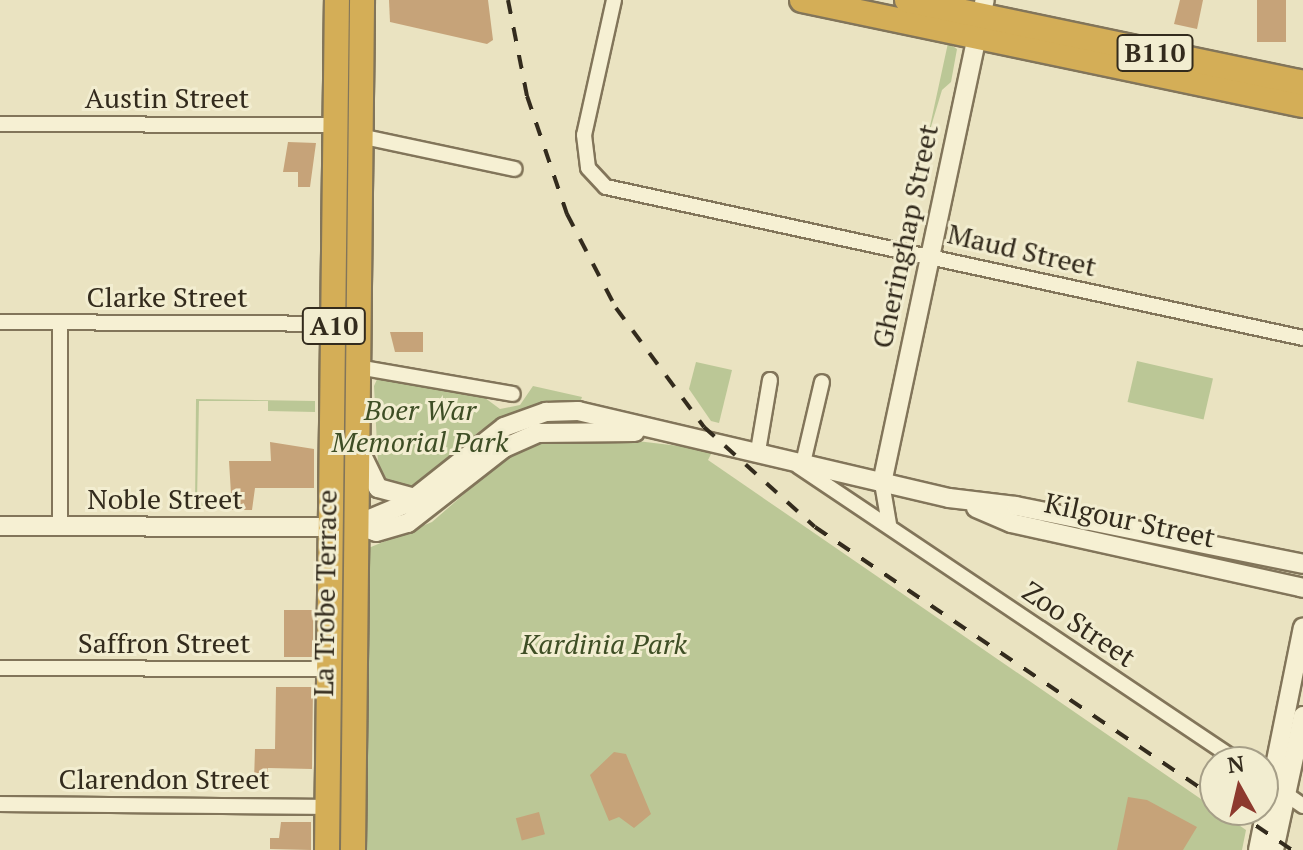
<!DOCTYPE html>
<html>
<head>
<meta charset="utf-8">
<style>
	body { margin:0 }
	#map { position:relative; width:1303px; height:850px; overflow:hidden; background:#eae3c1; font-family:"PT Serif",serif }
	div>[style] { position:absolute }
	.green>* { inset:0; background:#bbc796; transform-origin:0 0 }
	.building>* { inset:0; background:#c6a379; transform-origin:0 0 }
	.roads { filter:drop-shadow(2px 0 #82755a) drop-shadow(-2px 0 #82755a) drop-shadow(0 2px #82755a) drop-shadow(0 -2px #82755a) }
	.street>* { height:14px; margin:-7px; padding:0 7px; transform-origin:7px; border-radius:7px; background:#f6f0d3 }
	.secondary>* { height:18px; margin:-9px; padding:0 9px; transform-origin:9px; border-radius:9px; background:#f6f0d3 }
	.highway>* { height:24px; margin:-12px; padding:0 12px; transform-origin:12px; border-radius:12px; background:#d4ae57 }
	.rail>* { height:4px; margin-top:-2px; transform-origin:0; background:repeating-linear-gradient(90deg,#332b1d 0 14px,transparent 0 28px) }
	span { translate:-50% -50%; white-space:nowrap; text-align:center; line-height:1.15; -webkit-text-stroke:6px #f2edd0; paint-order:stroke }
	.shield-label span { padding:2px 6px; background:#f2edd0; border:2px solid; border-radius:6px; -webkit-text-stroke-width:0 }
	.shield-label { font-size:26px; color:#332b1d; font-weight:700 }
	.street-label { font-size:28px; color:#332b1d }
	.park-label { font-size:28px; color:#3e4e25; font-style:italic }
	.north { position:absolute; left:1199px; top:746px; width:80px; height:80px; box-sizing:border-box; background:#f2edd0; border:2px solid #a69f88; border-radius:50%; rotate:352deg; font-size:22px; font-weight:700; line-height:32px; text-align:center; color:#332b1d }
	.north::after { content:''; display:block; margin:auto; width:28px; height:36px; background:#8d3a2e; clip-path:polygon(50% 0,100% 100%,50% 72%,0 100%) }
</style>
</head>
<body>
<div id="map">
	<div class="green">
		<div style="clip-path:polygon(948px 43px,957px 49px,951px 82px,942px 90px,927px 140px)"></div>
		<div style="left:1137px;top:361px;width:78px;height:42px;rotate:13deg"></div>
		<div style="clip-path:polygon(696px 362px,732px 370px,719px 423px,711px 421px,689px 389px)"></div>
		<div style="clip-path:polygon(379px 375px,481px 395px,500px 409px,520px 405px,533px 386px,582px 397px,580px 403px,522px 410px,481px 430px,410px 488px,388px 482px,378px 464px,374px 386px)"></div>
		<div style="clip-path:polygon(196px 399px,315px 401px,315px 412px,268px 411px,268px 401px,199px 401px,197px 501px,218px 508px,195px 509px)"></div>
		<div style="clip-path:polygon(620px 439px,713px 450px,708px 460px,1246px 830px,1242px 850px,364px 850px,366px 549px,432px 522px,510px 454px,543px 440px)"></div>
	</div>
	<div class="building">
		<div style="clip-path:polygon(389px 0,488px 0,493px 40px,487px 44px,390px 22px)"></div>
		<div style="clip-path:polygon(1180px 0,1203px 0,1197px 29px,1174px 24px)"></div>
		<div style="left:1257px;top:0;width:29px;height:42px"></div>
		<div style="clip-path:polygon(288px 142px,316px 143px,310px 187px,298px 187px,298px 172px,283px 172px)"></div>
		<div style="clip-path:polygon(390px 332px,423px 332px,423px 352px,395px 352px)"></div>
		<div style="clip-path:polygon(270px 442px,314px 449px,314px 488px,255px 488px,252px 510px,232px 510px,229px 461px,271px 461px)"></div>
		<div style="left:284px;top:610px;width:29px;height:47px"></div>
		<div style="clip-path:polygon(276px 687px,313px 687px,312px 769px,268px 768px,268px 781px,254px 781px,255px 749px,275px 749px)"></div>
		<div style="clip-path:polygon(614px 752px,626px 754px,651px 814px,634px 828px,619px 817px,609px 821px,590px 775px)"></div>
		<div style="clip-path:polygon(1128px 797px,1147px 800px,1197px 827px,1183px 850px,1117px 850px)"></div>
		<div style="left:539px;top:812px;width:23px;height:24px;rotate:75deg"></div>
		<div style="clip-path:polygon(281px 822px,311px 822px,311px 850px,270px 849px,270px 838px,279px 838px)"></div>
	</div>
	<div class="roads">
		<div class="street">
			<div style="left:614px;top:0;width:138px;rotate:102.5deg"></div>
			<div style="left:584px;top:135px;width:33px;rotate:83deg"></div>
			<div style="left:588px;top:168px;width:26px;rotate:47deg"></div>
			<div style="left:606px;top:187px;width:713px;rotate:12.22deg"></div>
			<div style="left:0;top:124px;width:335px;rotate:0.2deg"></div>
			<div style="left:360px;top:136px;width:158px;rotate:12deg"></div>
			<div style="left:0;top:322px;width:334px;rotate:0.3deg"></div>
			<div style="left:358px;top:367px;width:157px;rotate:9.9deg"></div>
			<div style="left:758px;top:451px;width:72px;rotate:-80.4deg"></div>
			<div style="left:803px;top:463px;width:83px;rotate:-76.8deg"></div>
			<div style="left:798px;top:466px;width:531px;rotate:33.87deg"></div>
			<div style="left:882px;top:483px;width:42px;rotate:80.3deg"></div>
			<div style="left:60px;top:526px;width:204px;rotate:-90deg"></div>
			<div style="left:0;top:668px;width:329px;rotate:0.2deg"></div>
			<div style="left:1263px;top:778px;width:49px;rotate:35deg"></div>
			<div style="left:0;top:804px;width:327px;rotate:0.5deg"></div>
		</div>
		<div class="secondary">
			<div style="left:360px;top:451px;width:41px;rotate:64.1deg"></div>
			<div style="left:378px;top:488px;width:39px;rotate:15deg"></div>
			<div style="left:882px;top:483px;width:494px;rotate:-78deg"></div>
			<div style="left:976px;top:508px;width:38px;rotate:23deg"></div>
			<div style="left:1011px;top:523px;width:299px;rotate:12.5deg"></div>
			<div style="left:355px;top:525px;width:57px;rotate:-22.5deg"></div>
			<div style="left:408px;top:503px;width:122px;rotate:-38.4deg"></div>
			<div style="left:504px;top:427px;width:45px;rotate:-19.7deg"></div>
			<div style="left:546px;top:412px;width:32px;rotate:-2deg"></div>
			<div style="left:578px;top:411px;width:381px;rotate:13.2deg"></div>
			<div style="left:949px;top:498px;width:67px;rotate:6.8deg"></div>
			<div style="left:1016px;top:506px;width:293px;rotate:11.4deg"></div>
			<div style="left:355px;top:525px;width:22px;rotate:18deg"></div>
			<div style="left:376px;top:532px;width:33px;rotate:-16deg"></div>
			<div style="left:408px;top:523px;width:122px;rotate:-38deg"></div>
			<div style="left:504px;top:448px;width:37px;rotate:-24deg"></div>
			<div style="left:538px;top:433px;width:97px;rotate:-0.6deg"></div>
			<div style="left:0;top:526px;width:330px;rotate:0.2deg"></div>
			<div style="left:1258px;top:850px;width:227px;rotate:-78.6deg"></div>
			<div style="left:1274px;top:850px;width:137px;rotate:-77.8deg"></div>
		</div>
		<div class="highway">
			<div style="left:802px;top:0;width:512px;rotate:11.84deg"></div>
			<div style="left:907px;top:0;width:405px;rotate:11.8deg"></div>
			<div style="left:327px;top:850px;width:850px;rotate:-89.33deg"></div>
			<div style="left:353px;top:850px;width:850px;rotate:-89.39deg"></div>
		</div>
	</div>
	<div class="rail">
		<div style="left:508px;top:0;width:98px;rotate:78.8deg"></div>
		<div style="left:527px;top:96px;width:125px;rotate:71.3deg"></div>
		<div style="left:567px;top:214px;width:106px;rotate:62.5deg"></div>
		<div style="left:616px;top:308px;width:148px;rotate:53.5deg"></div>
		<div style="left:704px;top:427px;width:149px;rotate:42deg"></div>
		<div style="left:815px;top:527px;width:483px;rotate:34.1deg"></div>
		<div style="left:1233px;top:810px;width:71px;rotate:34.1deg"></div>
	</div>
	<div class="shield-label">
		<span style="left:1155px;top:53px">B110</span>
		<span style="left:334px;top:326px">A10</span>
	</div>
	<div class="street-label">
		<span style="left:167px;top:98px">Austin Street</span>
		<span style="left:905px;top:236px;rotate:-78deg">Gheringhap Street</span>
		<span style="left:1022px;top:250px;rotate:13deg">Maud Street</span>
		<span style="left:167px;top:297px">Clarke Street</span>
		<span style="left:165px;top:499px">Noble Street</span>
		<span style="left:1130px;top:520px;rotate:12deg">Kilgour Street</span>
		<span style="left:325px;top:593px;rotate:-89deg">La Trobe Terrace</span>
		<span style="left:1079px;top:624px;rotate:34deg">Zoo Street</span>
		<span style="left:164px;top:643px">Saffron Street</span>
		<span style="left:164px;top:779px">Clarendon Street</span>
	</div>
	<div class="park-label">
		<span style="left:420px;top:426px">Boer War<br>Memorial Park</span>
		<span style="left:604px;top:644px">Kardinia Park</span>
	</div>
	<div class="north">N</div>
</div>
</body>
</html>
